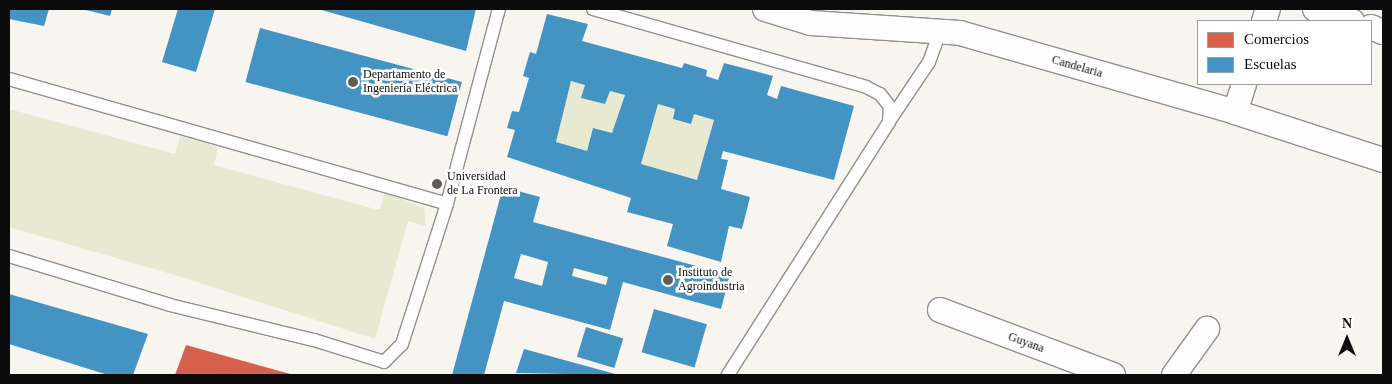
<!DOCTYPE html>
<html>
<head>
<meta charset="utf-8">
<style>
	body { margin:0 }
	#map { position:relative; width:1392px; height:384px; overflow:hidden; background:#f8f4ef; font-family:Georgia,serif }
	div>[style] { position:absolute }
	.green>* { inset:0; background:#e7ead1 }
	.shops>* { inset:0; background:#d6604d }
	.schools>* { inset:0; background:#4393c3; transform-origin:0 0 }
	.roads { filter:drop-shadow(1px 0 #92908e) drop-shadow(-1px 0 #92908e) drop-shadow(0 1px #92908e) drop-shadow(0 -1px #92908e) }
	.lane>* { height:12px; margin:-6px; padding:0 6px; transform-origin:6px; border-radius:6px; background:#fefdfd }
	.street>* { height:24px; margin:-12px; padding:0 12px; transform-origin:12px; border-radius:12px; background:#fefdfd }
	.dots>* { width:14px; height:14px; translate:-50% -50%; box-sizing:border-box; border:2px solid #fff; border-radius:50% }
	span { translate:-50% -50%; white-space:nowrap; text-align:center; line-height:1.15; -webkit-text-stroke:5px #fff; paint-order:stroke }
	.street-label { font-size:12px; color:#0b0b0b }
	.poi-label { font-size:12px; color:#0b0b0b }
	.left { translate:0 -50%; text-align:left }
	.frame { position:absolute; inset:0; border:10px solid #0b0b0b; pointer-events:none }
	.legend { position:absolute; left:1197px; top:20px; width:175px; height:65px; box-sizing:border-box; background:#fff; border:1px solid #9d9d9d; margin:0; padding:6px 9px; list-style:none; font-size:15px; color:#0b0b0b }
	.legend li { display:flex; align-items:center; gap:10px; height:25px }
	.legend b { width:25px; border:1px solid #9d9d9d }
	.north { position:absolute; left:1322px; top:314px; width:50px; height:50px; -webkit-text-stroke:4px #fff; paint-order:stroke; rotate:0deg; font-size:14px; font-weight:700; line-height:20px; text-align:center; color:#0b0b0b }
	.north::after { content:''; display:block; margin:auto; width:18px; height:22px; background:#0b0b0b; clip-path:polygon(50% 0,100% 100%,50% 72%,0 100%) }
</style>
</head>
<body>
<div id="map">
	<div class="green">
		<div style="clip-path:polygon(571px 81px,585px 85px,581px 98px,605px 104px,610px 91px,625px 95px,612px 133px,593px 128px,587px 151px,556px 142px)"></div>
		<div style="clip-path:polygon(658px 104px,675px 109px,673px 119px,691px 124px,694px 114px,714px 120px,697px 180px,641px 164px)"></div>
		<div style="clip-path:polygon(9px 109px,175px 154px,180px 136px,209px 144px,218px 148px,214px 165px,375px 209px,380px 209px,385px 192px,424px 208px,426px 226px,408px 221px,375px 339px,178px 276px,9px 227px)"></div>
	</div>
	<div class="shops">
		<div style="clip-path:polygon(186px 345px,294px 375px,175px 375px)"></div>
	</div>
	<div class="schools">
		<div style="clip-path:polygon(9px 9px,49px 9px,44px 26px,9px 19px)"></div>
		<div style="clip-path:polygon(82px 9px,112px 9px,110px 16px)"></div>
		<div style="clip-path:polygon(178px 9px,215px 9px,196px 72px,162px 62px)"></div>
		<div style="clip-path:polygon(318px 9px,476px 9px,466px 51px)"></div>
		<div style="clip-path:polygon(evenodd,547px 14px,588px 24px,582px 41px,682px 68px,684px 63px,707px 70px,706px 76px,718px 80px,724px 63px,773px 76px,767px 95px,777px 99px,781px 86px,854px 106px,834px 180px,723px 151px,721px 159px,728px 160px,721px 189px,750px 197px,742px 229px,729px 226px,721px 262px,667px 246px,673px 224px,627px 212px,631px 198px,507px 157px,515px 130px,507px 128px,512px 111px,519px 112px,529px 78px,523px 76px,527px 62px,530px 52px,536px 54px,547px 14px,571px 81px,585px 85px,581px 98px,605px 104px,610px 91px,625px 95px,612px 133px,593px 128px,587px 151px,556px 142px,571px 81px,547px 14px,658px 104px,675px 109px,673px 119px,691px 124px,694px 114px,714px 120px,697px 180px,641px 164px,658px 104px)"></div>
		<div style="left:260px;top:28px;width:209px;height:56px;rotate:15deg"></div>
		<div style="clip-path:polygon(evenodd,503px 187px,540px 197px,533px 222px,730px 275px,721px 309px,623px 282px,610px 330px,504px 301px,484px 375px,452px 375px,503px 187px,521px 254px,548px 262px,542px 286px,514px 278px,521px 254px,503px 187px,574px 268px,608px 277px,606px 285px,572px 276px,574px 268px)"></div>
		<div style="clip-path:polygon(9px 294px,148px 334px,133px 375px,108px 375px,9px 344px)"></div>
		<div style="left:654px;top:309px;width:55px;height:45px;rotate:16deg"></div>
		<div style="left:586px;top:327px;width:39px;height:31px;rotate:17deg"></div>
		<div style="clip-path:polygon(524px 349px,619px 375px,618px 375px,516px 373px)"></div>
	</div>
	<div class="roads">
		<div class="lane">
			<div style="left:593px;top:9px;width:284px;rotate:15.9deg"></div>
			<div style="left:866px;top:87px;width:16px;rotate:27deg"></div>
			<div style="left:880px;top:94px;width:16px;rotate:52deg"></div>
			<div style="left:890px;top:107px;width:15px;rotate:94deg"></div>
			<div style="left:889px;top:122px;width:300px;rotate:122.5deg"></div>
			<div style="left:9px;top:79px;width:455px;rotate:15.9deg"></div>
			<div style="left:890px;top:120px;width:70px;rotate:-56.1deg"></div>
			<div style="left:929px;top:62px;width:33px;rotate:-70deg"></div>
			<div style="left:9px;top:256px;width:168px;rotate:16.9deg"></div>
			<div style="left:170px;top:305px;width:148px;rotate:13.7deg"></div>
			<div style="left:314px;top:340px;width:73px;rotate:17.4deg"></div>
			<div style="left:384px;top:362px;width:25px;rotate:-45deg"></div>
			<div style="left:402px;top:344px;width:147px;rotate:-72.2deg"></div>
			<div style="left:447px;top:204px;width:202px;rotate:-75.1deg"></div>
		</div>
		<div class="street">
			<div style="left:765px;top:9px;width:48px;rotate:16.9deg"></div>
			<div style="left:811px;top:23px;width:149px;rotate:3.8deg"></div>
			<div style="left:960px;top:33px;width:286px;rotate:16deg"></div>
			<div style="left:1235px;top:112px;width:156px;rotate:18deg"></div>
			<div style="left:1315px;top:9px;width:39px;rotate:18deg"></div>
			<div style="left:1264px;top:21px;width:13px;rotate:-72deg"></div>
			<div style="left:1371px;top:27px;width:13px;rotate:23deg"></div>
			<div style="left:1235px;top:112px;width:29px;rotate:-72deg"></div>
			<div style="left:940px;top:310px;width:185px;rotate:20.6deg"></div>
			<div style="left:1174px;top:375px;width:57px;rotate:-54.3deg"></div>
		</div>
	</div>
	<div class="dots">
		<div style="left:353px;top:82px;background:#5e5d5b"></div>
		<div style="left:437px;top:184px;background:#5e5d5b"></div>
		<div style="left:668px;top:280px;background:#5e5d5b"></div>
	</div>
	<div class="street-label">
		<span style="left:1077px;top:67px;rotate:16deg">Candelaria</span>
		<span style="left:1026px;top:343px;rotate:20deg">Guyana</span>
	</div>
	<div class="poi-label">
		<span class="left" style="left:363px;top:82px">Departamento de<br>Ingeniería Eléctrica</span>
		<span class="left" style="left:447px;top:184px">Universidad<br>de La Frontera</span>
		<span class="left" style="left:678px;top:280px">Instituto de<br>Agroindustria</span>
	</div>
	<div class="frame"></div>
	<ul class="legend">
	<li><b style="height:14px;background:#d6604d"></b>Comercios</li>
	<li><b style="height:14px;background:#4393c3"></b>Escuelas</li>
	</ul>
	<div class="north">N</div>
</div>
</body>
</html>
